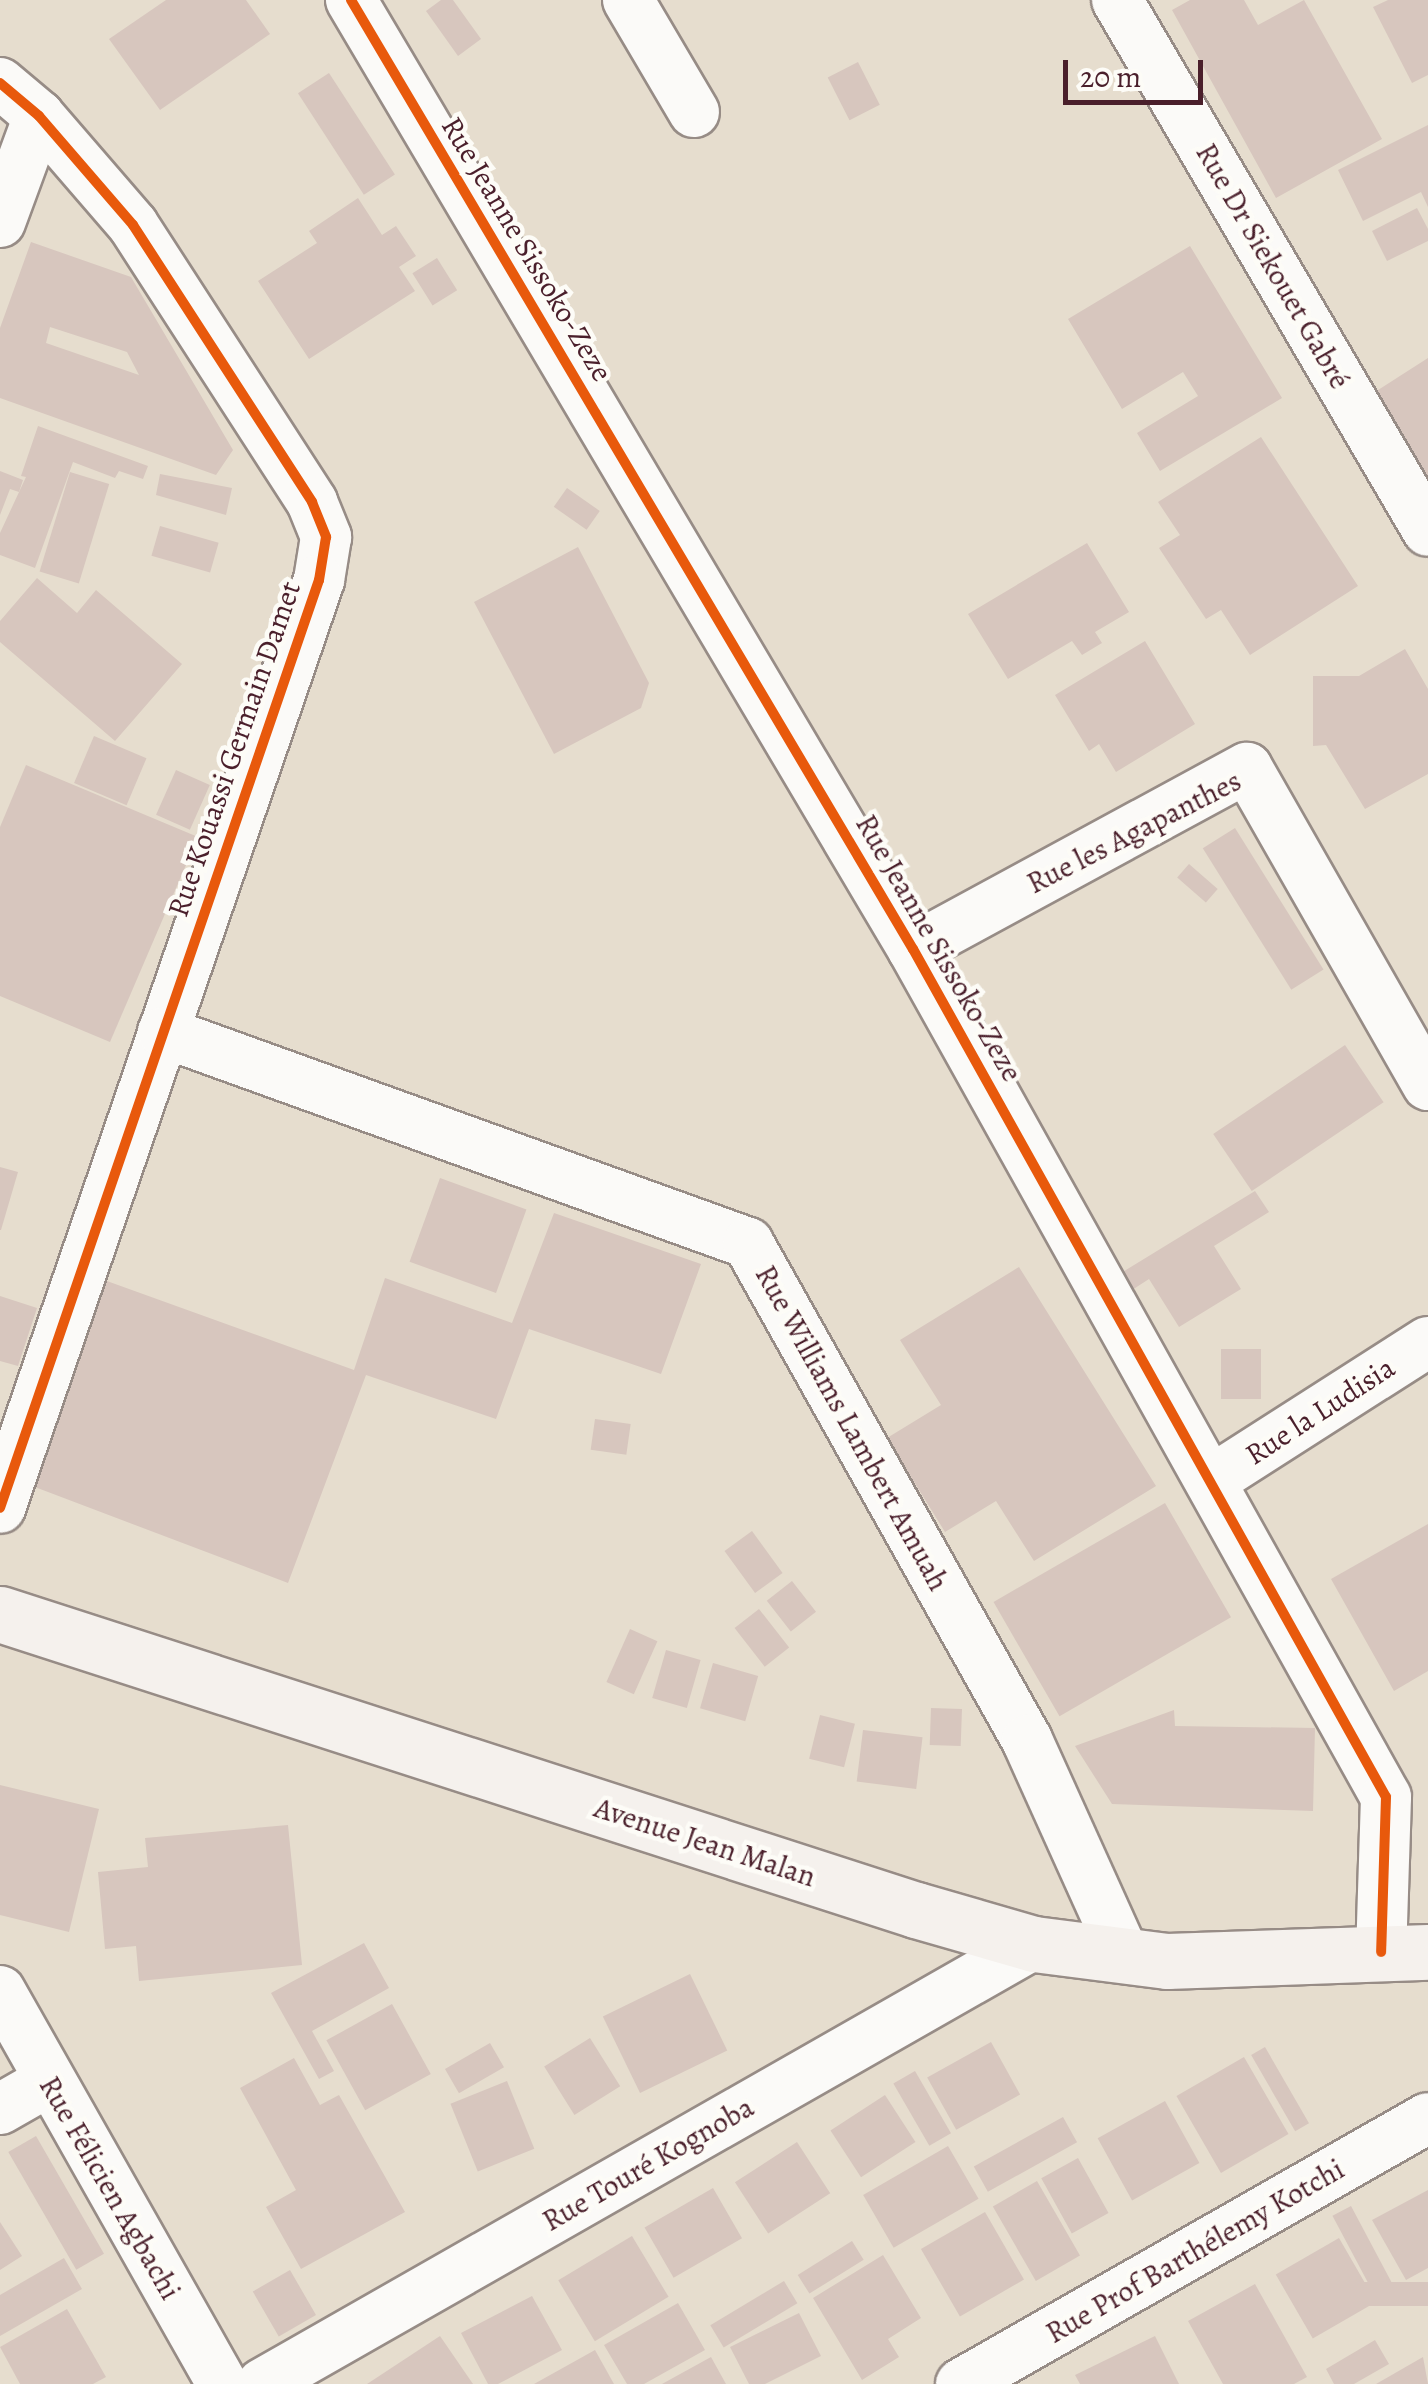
<!DOCTYPE html>
<html>
<head>
<meta charset="utf-8">
<style>
	body { margin:0 }
	#map { position:relative; width:1428px; height:2384px; overflow:hidden; background:#e6ddce; font-family:Alegreya,serif }
	div>[style] { position:absolute }
	.building>* { inset:0; background:#d7c6be; transform-origin:0 0 }
	.roads { filter:drop-shadow(2px 0 #978c86) drop-shadow(-2px 0 #978c86) drop-shadow(0 2px #978c86) drop-shadow(0 -2px #978c86) }
	.minor>* { height:50px; margin:-25px; padding:0 25px; transform-origin:25px; border-radius:25px; background:#fbfaf8 }
	.secondary>* { height:55px; margin:-27.5px; padding:0 27.5px; transform-origin:27.5px; border-radius:27.5px; background:#f5f1ed }
	.cycleway>* { height:10px; margin:-5px; padding:0 5px; transform-origin:5px; border-radius:5px; background:#e8590c }
	span { translate:-50% -50%; white-space:nowrap; text-align:center; line-height:1.15; -webkit-text-stroke:9px #fdfcf7; paint-order:stroke }
	.street-label { font-size:30px; color:#4a1f2b }
	.scale { position:absolute; left:1063px; top:60px; width:140px; height:45px; box-sizing:border-box; border:5px solid #4a1f2b; border-top:0; padding-left:12px; font-size:30px; line-height:35px; white-space:nowrap; color:#4a1f2b; -webkit-text-stroke:8px #fdfcf7; paint-order:stroke }
</style>
</head>
<body>
<div id="map">
	<div class="building">
		<div style="clip-path:polygon(166px 0,246px 0,270px 34px,160px 110px,109px 39px)"></div>
		<div style="clip-path:polygon(441px 0,453px 0,481px 39px,458px 56px,426px 11px)"></div>
		<div style="clip-path:polygon(1190px 0,1244px 0,1258px 25px,1304px 0,1382px 139px,1276px 198px,1172px 10px)"></div>
		<div style="clip-path:polygon(1388px 0,1428px 0,1428px 75px,1412px 83px,1373px 7px)"></div>
		<div style="left:858px;top:62px;width:48px;height:34px;rotate:63deg"></div>
		<div style="left:329px;top:73px;width:121px;height:37px;rotate:57deg"></div>
		<div style="clip-path:polygon(1428px 125px,1428px 207px,1421px 192px,1363px 221px,1338px 170px)"></div>
		<div style="clip-path:polygon(358px 198px,382px 235px,396px 226px,416px 256px,399px 267px,415px 291px,309px 359px,258px 281px,317px 243px,309px 231px)"></div>
		<div style="clip-path:polygon(1417px 208px,1428px 229px,1428px 241px,1387px 261px,1372px 231px)"></div>
		<div style="clip-path:polygon(evenodd,31px 242px,131px 277px,233px 450px,216px 475px,0 398px,0 328px,31px 242px,50px 327px,127px 352px,139px 375px,46px 343px,50px 327px)"></div>
		<div style="clip-path:polygon(1190px 246px,1282px 398px,1160px 471px,1137px 433px,1198px 396px,1183px 372px,1122px 409px,1068px 319px)"></div>
		<div style="left:437px;top:258px;width:38px;height:29px;rotate:58deg"></div>
		<div style="clip-path:polygon(1428px 358px,1428px 498px,1364px 399px)"></div>
		<div style="clip-path:polygon(38px 426px,148px 466px,143px 479px,119px 471px,115px 478px,73px 462px,35px 568px,0 555px,0 533px,26px 477px,21px 476px)"></div>
		<div style="clip-path:polygon(1261px 437px,1358px 586px,1250px 655px,1221px 610px,1206px 619px,1159px 548px,1180px 535px,1158px 502px)"></div>
		<div style="clip-path:polygon(0 471px,23px 480px,19px 492px,10px 489px,0 515px)"></div>
		<div style="left:70px;top:472px;width:41px;height:104px;rotate:17deg"></div>
		<div style="clip-path:polygon(160px 474px,232px 488px,226px 515px,156px 495px)"></div>
		<div style="left:567px;top:488px;width:40px;height:23px;rotate:35deg"></div>
		<div style="left:160px;top:526px;width:61px;height:31px;rotate:16deg"></div>
		<div style="clip-path:polygon(1087px 543px,1129px 612px,1095px 632px,1102px 643px,1082px 655px,1072px 641px,1008px 679px,968px 614px)"></div>
		<div style="clip-path:polygon(578px 547px,649px 683px,641px 708px,554px 754px,474px 602px)"></div>
		<div style="clip-path:polygon(37px 578px,77px 613px,96px 590px,182px 664px,115px 741px,0 642px,0 621px)"></div>
		<div style="clip-path:polygon(1145px 641px,1195px 724px,1116px 772px,1099px 744px,1089px 751px,1055px 695px)"></div>
		<div style="clip-path:polygon(1405px 649px,1428px 689px,1428px 774px,1365px 809px,1326px 745px,1313px 746px,1313px 676px,1359px 676px)"></div>
		<div style="left:94px;top:736px;width:57px;height:51px;rotate:23deg"></div>
		<div style="clip-path:polygon(26px 765px,198px 837px,110px 1042px,0 996px,0 827px)"></div>
		<div style="left:176px;top:770px;width:37px;height:49px;rotate:24deg"></div>
		<div style="left:1235px;top:828px;width:167px;height:38px;rotate:58deg"></div>
		<div style="left:1189px;top:864px;width:38px;height:18px;rotate:41deg"></div>
		<div style="left:1345px;top:1045px;width:69px;height:159px;rotate:56deg"></div>
		<div style="clip-path:polygon(0 1167px,18px 1172px,1px 1230px,0 1230px)"></div>
		<div style="left:440px;top:1178px;width:92px;height:89px;rotate:20deg"></div>
		<div style="clip-path:polygon(1255px 1191px,1269px 1212px,1214px 1246px,1241px 1289px,1179px 1327px,1149px 1279px,1132px 1290px,1121px 1273px)"></div>
		<div style="clip-path:polygon(554px 1213px,701px 1264px,661px 1374px,529px 1329px,496px 1419px,366px 1375px,288px 1583px,19px 1481px,93px 1276px,354px 1370px,385px 1278px,512px 1323px)"></div>
		<div style="clip-path:polygon(1019px 1267px,1156px 1486px,1034px 1561px,996px 1501px,945px 1532px,887px 1438px,941px 1405px,900px 1340px)"></div>
		<div style="clip-path:polygon(0 1296px,37px 1308px,18px 1366px,0 1361px)"></div>
		<div style="left:1221px;top:1349px;width:40px;height:50px"></div>
		<div style="left:595px;top:1419px;width:36px;height:31px;rotate:8deg"></div>
		<div style="left:1165px;top:1503px;width:132px;height:198px;rotate:60deg"></div>
		<div style="clip-path:polygon(1428px 1524px,1428px 1671px,1394px 1691px,1331px 1579px)"></div>
		<div style="left:752px;top:1531px;width:52px;height:34px;rotate:54deg"></div>
		<div style="left:792px;top:1581px;width:39px;height:32px;rotate:52deg"></div>
		<div style="left:759px;top:1609px;width:49px;height:31px;rotate:52deg"></div>
		<div style="left:630px;top:1629px;width:30px;height:58px;rotate:24deg"></div>
		<div style="left:666px;top:1650px;width:36px;height:50px;rotate:16deg"></div>
		<div style="left:713px;top:1663px;width:47px;height:47px;rotate:16deg"></div>
		<div style="left:931px;top:1708px;width:31px;height:37px;rotate:2deg"></div>
		<div style="clip-path:polygon(1174px 1710px,1175px 1726px,1315px 1728px,1313px 1811px,1112px 1804px,1075px 1746px)"></div>
		<div style="left:820px;top:1715px;width:36px;height:45px;rotate:14deg"></div>
		<div style="left:863px;top:1730px;width:60px;height:52px;rotate:7deg"></div>
		<div style="clip-path:polygon(0 1785px,99px 1809px,69px 1932px,0 1915px)"></div>
		<div style="clip-path:polygon(288px 1825px,302px 1965px,139px 1981px,136px 1946px,105px 1949px,98px 1872px,148px 1867px,145px 1838px)"></div>
		<div style="clip-path:polygon(364px 1943px,389px 1988px,312px 2031px,334px 2071px,319px 2079px,271px 1993px)"></div>
		<div style="left:690px;top:1974px;width:85px;height:97px;rotate:64deg"></div>
		<div style="left:392px;top:2004px;width:80px;height:75px;rotate:61deg"></div>
		<div style="left:590px;top:2038px;width:57px;height:54px;rotate:58deg"></div>
		<div style="left:991px;top:2042px;width:60px;height:73px;rotate:61deg"></div>
		<div style="left:490px;top:2043px;width:28px;height:52px;rotate:60deg"></div>
		<div style="left:1265px;top:2047px;width:88px;height:16px;rotate:60deg"></div>
		<div style="left:1244px;top:2057px;width:89px;height:78px;rotate:60deg"></div>
		<div style="clip-path:polygon(294px 2058px,320px 2105px,339px 2095px,405px 2212px,301px 2269px,266px 2207px,296px 2190px,240px 2088px)"></div>
		<div style="left:915px;top:2071px;width:72px;height:25px;rotate:60deg"></div>
		<div style="left:507px;top:2081px;width:73px;height:61px;rotate:68deg"></div>
		<div style="left:885px;top:2095px;width:56px;height:65px;rotate:57deg"></div>
		<div style="left:1165px;top:2101px;width:71px;height:77px;rotate:61deg"></div>
		<div style="left:1063px;top:2117px;width:29px;height:102px;rotate:61deg"></div>
		<div style="left:36px;top:2136px;width:136px;height:32px;rotate:60deg"></div>
		<div style="left:797px;top:2142px;width:61px;height:74px;rotate:57deg"></div>
		<div style="left:948px;top:2146px;width:61px;height:98px;rotate:60deg"></div>
		<div style="left:1078px;top:2158px;width:63px;height:42px;rotate:61deg"></div>
		<div style="left:1037px;top:2181px;width:86px;height:51px;rotate:60deg"></div>
		<div style="left:713px;top:2188px;width:58px;height:79px;rotate:60deg"></div>
		<div style="clip-path:polygon(1428px 2190px,1428px 2268px,1406px 2280px,1372px 2220px)"></div>
		<div style="left:1351px;top:2206px;width:94px;height:21px;rotate:62deg"></div>
		<div style="left:985px;top:2212px;width:78px;height:74px;rotate:60deg"></div>
		<div style="clip-path:polygon(0 2222px,22px 2256px,0 2270px)"></div>
		<div style="left:632px;top:2236px;width:71px;height:86px;rotate:59deg"></div>
		<div style="left:1339px;top:2238px;width:74px;height:73px;rotate:60deg"></div>
		<div style="left:852px;top:2241px;width:22px;height:64px;rotate:58deg"></div>
		<div style="clip-path:polygon(883px 2255px,921px 2318px,888px 2339px,899px 2357px,862px 2380px,813px 2298px)"></div>
		<div style="clip-path:polygon(64px 2258px,82px 2289px,0 2336px,0 2295px)"></div>
		<div style="left:290px;top:2270px;width:52px;height:43px;rotate:60deg"></div>
		<div style="left:784px;top:2281px;width:26px;height:86px;rotate:59deg"></div>
		<div style="left:1428px;top:2282px;width:24px;height:133px;rotate:90deg"></div>
		<div style="clip-path:polygon(1255px 2284px,1307px 2377px,1294px 2384px,1223px 2384px,1188px 2321px)"></div>
		<div style="clip-path:polygon(532px 2296px,562px 2350px,498px 2384px,488px 2384px,461px 2333px)"></div>
		<div style="clip-path:polygon(678px 2303px,705px 2350px,644px 2384px,627px 2384px,604px 2345px)"></div>
		<div style="clip-path:polygon(67px 2309px,106px 2377px,93px 2384px,20px 2384px,0 2347px)"></div>
		<div style="clip-path:polygon(799px 2313px,821px 2356px,765px 2384px,749px 2384px,730px 2347px)"></div>
		<div style="clip-path:polygon(440px 2336px,473px 2384px,367px 2384px)"></div>
		<div style="clip-path:polygon(1155px 2336px,1179px 2384px,1080px 2384px,1075px 2375px)"></div>
		<div style="clip-path:polygon(1375px 2340px,1389px 2364px,1354px 2384px,1334px 2384px,1326px 2369px)"></div>
		<div style="clip-path:polygon(595px 2350px,614px 2384px,534px 2384px)"></div>
		<div style="clip-path:polygon(711px 2357px,726px 2384px,662px 2384px)"></div>
		<div style="clip-path:polygon(1423px 2357px,1428px 2384px,1376px 2384px)"></div>
	</div>
	<div class="roads">
		<div class="minor">
			<div style="left:351px;top:0;width:1103px;rotate:59.37deg"></div>
			<div style="left:913px;top:949px;width:971px;rotate:60.85deg"></div>
			<div style="left:1386px;top:1797px;width:155px;rotate:91.8deg"></div>
			<div style="left:628px;top:0;width:130px;rotate:59.5deg"></div>
			<div style="left:1117px;top:0;width:615px;rotate:59.64deg"></div>
			<div style="left:0;top:83px;width:51px;rotate:40.2deg"></div>
			<div style="left:39px;top:116px;width:144px;rotate:49.2deg"></div>
			<div style="left:133px;top:225px;width:330px;rotate:57.1deg"></div>
			<div style="left:312px;top:502px;width:38px;rotate:68deg"></div>
			<div style="left:326px;top:537px;width:44px;rotate:99.2deg"></div>
			<div style="left:319px;top:580px;width:981px;rotate:108.97deg"></div>
			<div style="left:0;top:222px;width:113px;rotate:-69.8deg"></div>
			<div style="left:913px;top:949px;width:380px;rotate:-28.5deg"></div>
			<div style="left:1247px;top:768px;width:365px;rotate:60.3deg"></div>
			<div style="left:163px;top:1032px;width:622px;rotate:19.83deg"></div>
			<div style="left:748px;top:1243px;width:570px;rotate:60.69deg"></div>
			<div style="left:1027px;top:1740px;width:236px;rotate:65.7deg"></div>
			<div style="left:1212px;top:1480px;width:256px;rotate:-32.6deg"></div>
			<div style="left:0;top:1991px;width:451px;rotate:60.5deg"></div>
			<div style="left:0;top:2109px;width:56px;rotate:-29.7deg"></div>
			<div style="left:262px;top:2384px;width:889px;rotate:-29.68deg"></div>
			<div style="left:961px;top:2384px;width:537px;rotate:-29.67deg"></div>
		</div>
		<div class="secondary">
			<div style="left:0;top:1614px;width:963px;rotate:17.91deg"></div>
			<div style="left:916px;top:1910px;width:123px;rotate:16.1deg"></div>
			<div style="left:1034px;top:1944px;width:134px;rotate:7.3deg"></div>
			<div style="left:1167px;top:1961px;width:261px;rotate:-2deg"></div>
		</div>
	</div>
	<div class="cycleway">
		<div style="left:351px;top:0;width:1103px;rotate:59.37deg"></div>
		<div style="left:913px;top:949px;width:971px;rotate:60.85deg"></div>
		<div style="left:1386px;top:1797px;width:155px;rotate:91.8deg"></div>
		<div style="left:0;top:83px;width:51px;rotate:40.2deg"></div>
		<div style="left:39px;top:116px;width:144px;rotate:49.2deg"></div>
		<div style="left:133px;top:225px;width:330px;rotate:57.1deg"></div>
		<div style="left:312px;top:502px;width:38px;rotate:68deg"></div>
		<div style="left:326px;top:537px;width:44px;rotate:99.2deg"></div>
		<div style="left:319px;top:580px;width:981px;rotate:108.97deg"></div>
	</div>
	<div class="street-label">
		<span style="left:527px;top:249px;rotate:59deg">Rue Jeanne Sissoko-Zeze</span>
		<span style="left:1273px;top:266px;rotate:60deg">Rue Dr Siekouet Gabré</span>
		<span style="left:234px;top:749px;rotate:-71deg">Rue Kouassi Germain Damet</span>
		<span style="left:1134px;top:832px;rotate:-27deg">Rue les Agapanthes</span>
		<span style="left:939px;top:948px;rotate:60deg">Rue Jeanne Sissoko-Zeze</span>
		<span style="left:1320px;top:1411px;rotate:-33deg">Rue la Ludisia</span>
		<span style="left:852px;top:1428px;rotate:61deg">Rue Williams Lambert Amuah</span>
		<span style="left:705px;top:1842px;rotate:18deg">Avenue Jean Malan</span>
		<span style="left:648px;top:2164px;rotate:-30deg">Rue Touré Kognoba</span>
		<span style="left:110px;top:2188px;rotate:60deg">Rue Félicien Agbachi</span>
		<span style="left:1195px;top:2251px;rotate:-30deg">Rue Prof Barthélemy Kotchi</span>
	</div>
	<div class="scale">20 m</div>
</div>
</body>
</html>
